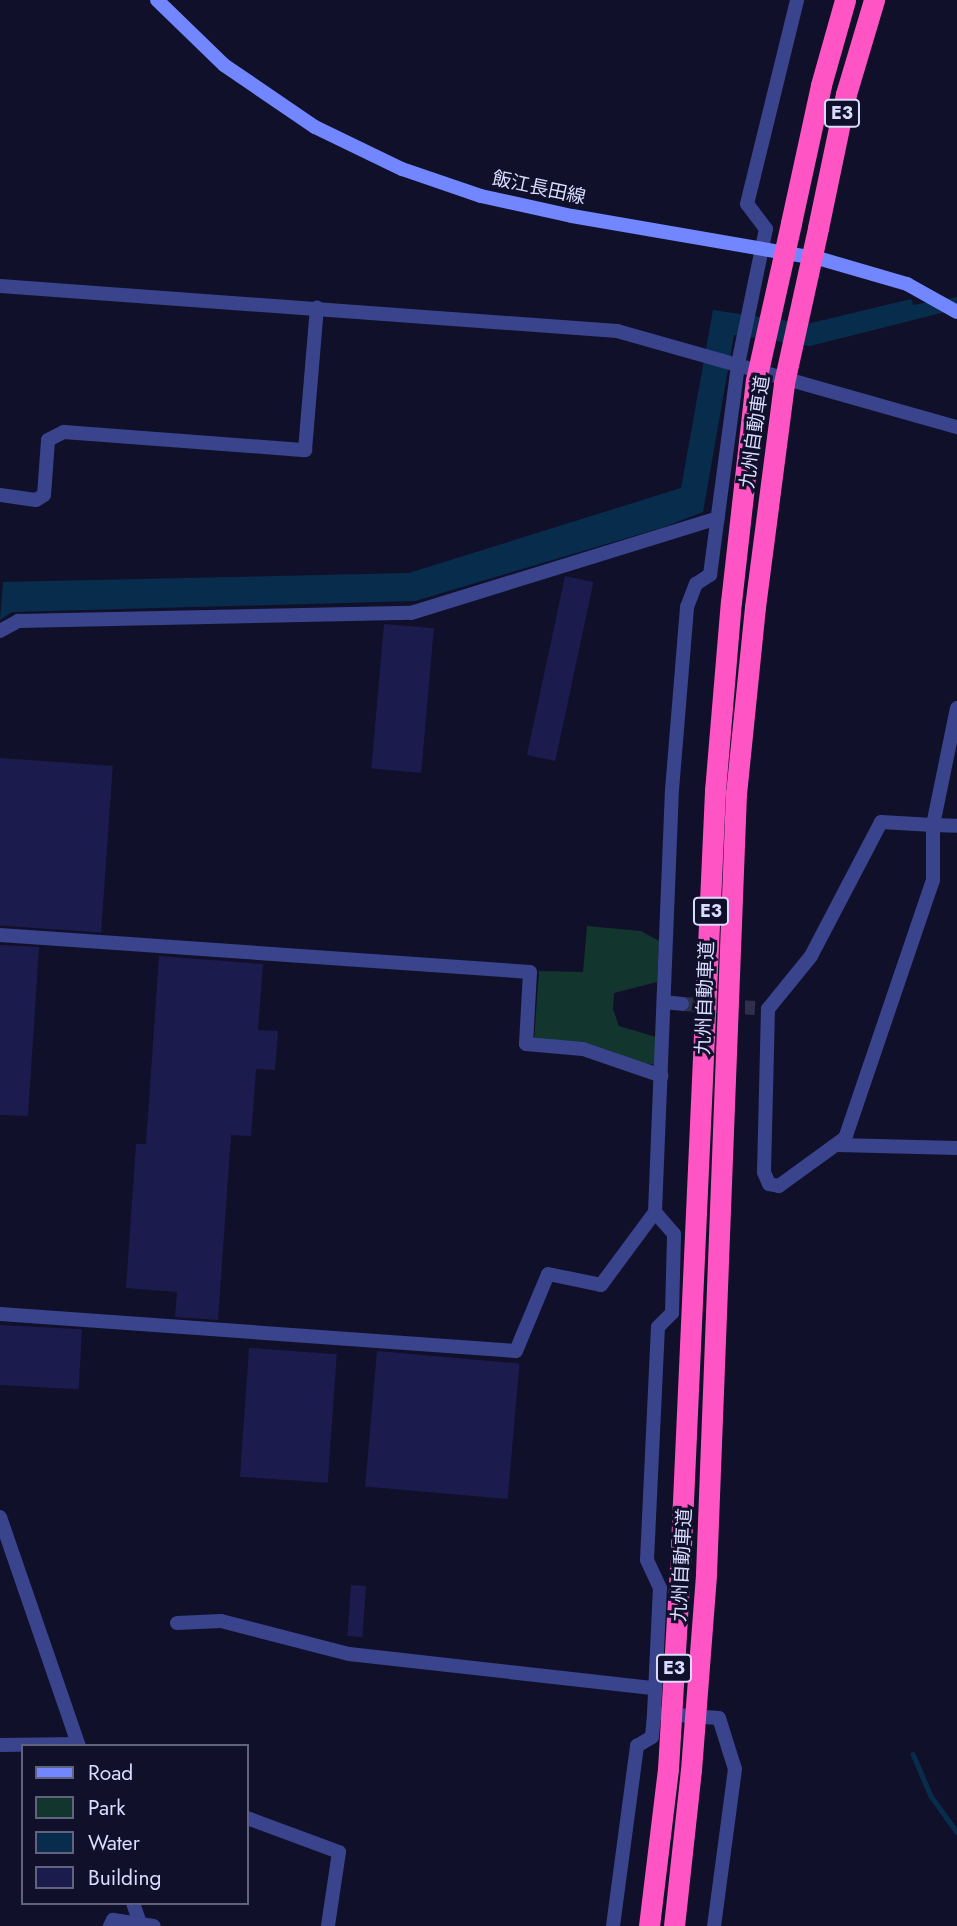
<!DOCTYPE html>
<html>
<head>
<meta charset="utf-8">
<style>
	body { margin:0 }
	#map { position:relative; width:957px; height:1926px; overflow:hidden; background:#10102b; font-family:Jost,"Noto Sans JP",sans-serif }
	div>[style] { position:absolute }
	.green>* { inset:0; background:#12362e }
	.water>* { inset:0; background:#082d4c }
	.stream>* { height:4.5px; margin:-2.25px; padding:0 2.25px; transform-origin:2.25px; border-radius:2.25px; background:#082d4c }
	.building>* { inset:0; background:#1c1b4d; transform-origin:0 0 }
	.street-tunnel>* { height:14px; margin-top:-7px; transform-origin:0; background:repeating-linear-gradient(90deg,#2e2f4b 0 14px,transparent 0 21px) }
	.street>* { height:14px; margin:-7px; padding:0 7px; transform-origin:7px; border-radius:7px; background:#39448c }
	.secondary>* { height:14px; margin:-7px; padding:0 7px; transform-origin:7px; border-radius:7px; background:#7186ff }
	.highway>* { height:21px; margin:-10.5px; padding:0 10.5px; transform-origin:10.5px; border-radius:10.5px; background:#ff55c4 }
	.highway-bridge>* { height:21px; margin:-10.5px; padding:0 10.5px; transform-origin:10.5px; border-radius:10.5px; background:#ff55c4 }
	span { translate:-50% -50%; white-space:nowrap; text-align:center; line-height:1.15; -webkit-text-stroke:6px #10102b; paint-order:stroke }
	.shield-label span { padding:2px 5px; background:#10102b; border:2px solid; border-radius:5px; -webkit-text-stroke-width:0 }
	.shield-label { font-size:18px; color:#dadcff; font-weight:700 }
	.street-label { font-size:19px; color:#dadcff }
	.legend { position:absolute; left:21px; top:1744px; width:228px; height:161px; box-sizing:border-box; background:#10102b; border:2px solid #616280; margin:0; padding:9px 12px; list-style:none; font-size:21px; color:#dadcff }
	.legend li { display:flex; align-items:center; gap:14px; height:35px }
	.legend b { width:35px; border:2px solid #616280 }
</style>
</head>
<body>
<div id="map">
	<div class="green">
		<div style="clip-path:polygon(587px 926px,641px 931px,659px 941px,657px 982px,614px 993px,613px 1009px,619px 1026px,656px 1037px,655px 1065px,534px 1041px,539px 971px,583px 972px)"></div>
	</div>
	<div class="water">
		<div style="clip-path:polygon(957px 297px,957px 309px,810px 346px,734px 335px,703px 512px,664px 527px,415px 601px,12px 612px,0 620px,3px 582px,409px 573px,681px 488px,713px 310px,807px 324px,911px 299px,913px 305px)"></div>
	</div>
	<div class="stream">
		<div style="left:913px;top:1754px;width:46px;rotate:66.8deg"></div>
		<div style="left:931px;top:1796px;width:44px;rotate:54.2deg"></div>
	</div>
	<div class="building">
		<div style="left:565px;top:576px;width:29px;height:183px;rotate:12deg"></div>
		<div style="left:384px;top:624px;width:50px;height:145px;rotate:5deg"></div>
		<div style="left:0;top:758px;width:113px;height:167px;rotate:4deg"></div>
		<div style="clip-path:polygon(0 945px,39px 947px,28px 1116px,0 1115px)"></div>
		<div style="clip-path:polygon(159px 956px,263px 964px,258px 1030px,278px 1031px,275px 1070px,256px 1069px,251px 1136px,231px 1135px,218px 1320px,175px 1317px,177px 1292px,126px 1288px,136px 1144px,146px 1144px)"></div>
		<div style="left:0;top:1325px;width:82px;height:60px;rotate:3deg"></div>
		<div style="left:249px;top:1348px;width:88px;height:129px;rotate:4deg"></div>
		<div style="left:377px;top:1351px;width:143px;height:136px;rotate:5deg"></div>
		<div style="left:351px;top:1585px;width:15px;height:51px;rotate:4deg"></div>
	</div>
	<div class="street-tunnel">
		<div style="left:682px;top:1004px;width:73px;rotate:3.1deg"></div>
	</div>
	<div class="street">
		<div style="left:0;top:286px;width:619px;rotate:4.17deg"></div>
		<div style="left:617px;top:331px;width:353px;rotate:15.8deg"></div>
		<div style="left:0;top:495px;width:36px;rotate:8deg"></div>
		<div style="left:36px;top:500px;width:9px;rotate:-32deg"></div>
		<div style="left:44px;top:495px;width:55px;rotate:-85.8deg"></div>
		<div style="left:48px;top:440px;width:18px;rotate:-27deg"></div>
		<div style="left:64px;top:432px;width:242px;rotate:4.3deg"></div>
		<div style="left:305px;top:450px;width:143px;rotate:-85.2deg"></div>
		<div style="left:0;top:631px;width:21px;rotate:-29deg"></div>
		<div style="left:18px;top:621px;width:393px;rotate:-1.2deg"></div>
		<div style="left:411px;top:613px;width:321px;rotate:-17.2deg"></div>
		<div style="left:957px;top:708px;width:119px;rotate:101.6deg"></div>
		<div style="left:933px;top:825px;width:55px;rotate:90deg"></div>
		<div style="left:933px;top:880px;width:273px;rotate:108.8deg"></div>
		<div style="left:845px;top:1138px;width:82px;rotate:144deg"></div>
		<div style="left:779px;top:1186px;width:10px;rotate:-169deg"></div>
		<div style="left:769px;top:1184px;width:13px;rotate:-113deg"></div>
		<div style="left:764px;top:1172px;width:163px;rotate:-88.6deg"></div>
		<div style="left:768px;top:1009px;width:68px;rotate:-50.9deg"></div>
		<div style="left:811px;top:956px;width:151px;rotate:-62.4deg"></div>
		<div style="left:881px;top:822px;width:52px;rotate:3.3deg"></div>
		<div style="left:933px;top:825px;width:24px;rotate:2deg"></div>
		<div style="left:0;top:935px;width:531px;rotate:3.99deg"></div>
		<div style="left:530px;top:972px;width:72px;rotate:93.2deg"></div>
		<div style="left:526px;top:1044px;width:57px;rotate:5deg"></div>
		<div style="left:583px;top:1049px;width:83px;rotate:18.9deg"></div>
		<div style="left:664px;top:1002px;width:18px;rotate:6deg"></div>
		<div style="left:837px;top:1145px;width:120px;rotate:1.4deg"></div>
		<div style="left:0;top:1314px;width:517px;rotate:4.1deg"></div>
		<div style="left:516px;top:1351px;width:83px;rotate:-67.4deg"></div>
		<div style="left:548px;top:1274px;width:54px;rotate:11.7deg"></div>
		<div style="left:601px;top:1285px;width:91px;rotate:-53.5deg"></div>
		<div style="left:655px;top:1212px;width:422px;rotate:-87.7deg"></div>
		<div style="left:672px;top:790px;width:184px;rotate:-85.3deg"></div>
		<div style="left:687px;top:607px;width:25px;rotate:-69deg"></div>
		<div style="left:696px;top:584px;width:17px;rotate:-33deg"></div>
		<div style="left:710px;top:575px;width:213px;rotate:-82.4deg"></div>
		<div style="left:738px;top:364px;width:138px;rotate:-78.3deg"></div>
		<div style="left:766px;top:229px;width:31px;rotate:-127deg"></div>
		<div style="left:747px;top:204px;width:210px;rotate:-76.2deg"></div>
		<div style="left:0;top:1517px;width:242px;rotate:71deg"></div>
		<div style="left:177px;top:1623px;width:44px;rotate:-2.6deg"></div>
		<div style="left:221px;top:1621px;width:132px;rotate:14.5deg"></div>
		<div style="left:349px;top:1654px;width:307px;rotate:6.4deg"></div>
		<div style="left:663px;top:1714px;width:56px;rotate:4.1deg"></div>
		<div style="left:719px;top:1718px;width:53px;rotate:72.6deg"></div>
		<div style="left:735px;top:1769px;width:158px;rotate:97.6deg"></div>
		<div style="left:0;top:1745px;width:78px;rotate:-0.7deg"></div>
		<div style="left:247px;top:1818px;width:98px;rotate:20.3deg"></div>
		<div style="left:339px;top:1852px;width:75px;rotate:98.5deg"></div>
		<div style="left:133px;top:1903px;width:24px;rotate:71deg"></div>
		<div style="left:110px;top:1926px;width:7px;rotate:-63deg"></div>
		<div style="left:113px;top:1920px;width:41px;rotate:8.3deg"></div>
		<div style="left:613px;top:1926px;width:182px;rotate:-82.4deg"></div>
		<div style="left:637px;top:1746px;width:17px;rotate:-31deg"></div>
		<div style="left:652px;top:1737px;width:23px;rotate:-85deg"></div>
		<div style="left:654px;top:1714px;width:126px;rotate:-87.3deg"></div>
		<div style="left:660px;top:1588px;width:31px;rotate:-115deg"></div>
		<div style="left:647px;top:1560px;width:233px;rotate:-87.3deg"></div>
		<div style="left:658px;top:1327px;width:20px;rotate:-45deg"></div>
		<div style="left:672px;top:1313px;width:79px;rotate:-88.5deg"></div>
		<div style="left:674px;top:1234px;width:29px;rotate:-131deg"></div>
	</div>
	<div class="secondary">
		<div style="left:157px;top:0;width:93px;rotate:44.1deg"></div>
		<div style="left:224px;top:65px;width:110px;rotate:34.3deg"></div>
		<div style="left:315px;top:127px;width:97px;rotate:25.8deg"></div>
		<div style="left:402px;top:169px;width:83px;rotate:18.9deg"></div>
		<div style="left:481px;top:196px;width:93px;rotate:12.4deg"></div>
		<div style="left:572px;top:216px;width:253px;rotate:9.8deg"></div>
		<div style="left:821px;top:259px;width:90px;rotate:16.2deg"></div>
		<div style="left:907px;top:284px;width:57px;rotate:29.2deg"></div>
	</div>
	<div class="highway">
		<div style="left:791px;top:223px;width:141px;rotate:-77.7deg"></div>
		<div style="left:821px;top:85px;width:88px;rotate:-74.2deg"></div>
		<div style="left:818px;top:228px;width:137px;rotate:-78.2deg"></div>
		<div style="left:846px;top:94px;width:98px;rotate:-73.4deg"></div>
		<div style="left:680px;top:1568px;width:778px;rotate:-87.42deg"></div>
		<div style="left:715px;top:791px;width:190px;rotate:-85.2deg"></div>
		<div style="left:706px;top:1574px;width:781px;rotate:-87.8deg"></div>
		<div style="left:736px;top:794px;width:188px;rotate:-84.2deg"></div>
		<div style="left:649px;top:1926px;width:158px;rotate:-83.1deg"></div>
		<div style="left:674px;top:1926px;width:157px;rotate:-83.8deg"></div>
	</div>
	<div class="highway-bridge">
		<div style="left:731px;top:602px;width:223px;rotate:-83.6deg"></div>
		<div style="left:756px;top:380px;width:161px;rotate:-77.4deg"></div>
		<div style="left:755px;top:607px;width:226px;rotate:-82.6deg"></div>
		<div style="left:784px;top:383px;width:159px;rotate:-77.6deg"></div>
		<div style="left:668px;top:1769px;width:201px;rotate:-86.6deg"></div>
		<div style="left:691px;top:1770px;width:197px;rotate:-85.6deg"></div>
	</div>
	<div class="shield-label">
		<span style="left:842px;top:113px">E3</span>
		<span style="left:711px;top:911px">E3</span>
		<span style="left:674px;top:1668px">E3</span>
	</div>
	<div class="street-label">
		<span style="left:539px;top:188px;rotate:12deg">飯江長田線</span>
		<span style="left:755px;top:432px;rotate:-82deg">九州自動車道</span>
		<span style="left:705px;top:998px;rotate:-88deg">九州自動車道</span>
		<span style="left:682px;top:1565px;rotate:-87deg">九州自動車道</span>
	</div>
	<ul class="legend">
	<li><b style="height:9px;background:#7186ff"></b>Road</li>
	<li><b style="height:19px;background:#12362e"></b>Park</li>
	<li><b style="height:19px;background:#082d4c"></b>Water</li>
	<li><b style="height:19px;background:#1c1b4d"></b>Building</li>
	</ul>
</div>
</body>
</html>
